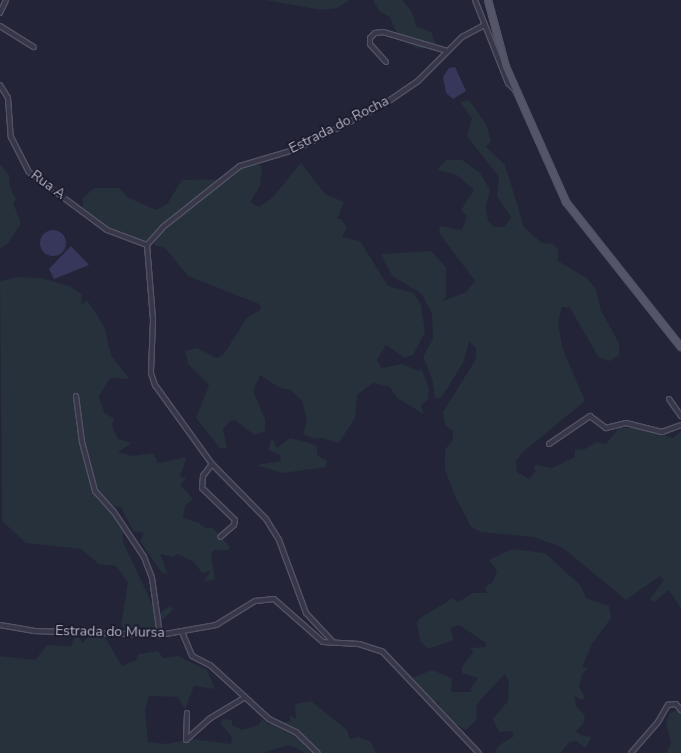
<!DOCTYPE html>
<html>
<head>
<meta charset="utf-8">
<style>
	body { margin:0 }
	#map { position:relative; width:681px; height:753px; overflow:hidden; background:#232438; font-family:"Nunito Sans",sans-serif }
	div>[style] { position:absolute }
	.green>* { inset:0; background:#26313b }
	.water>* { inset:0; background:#37375c }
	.round { border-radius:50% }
	.roads { filter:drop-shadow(1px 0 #525264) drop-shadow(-1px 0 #525264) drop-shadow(0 1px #525264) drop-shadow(0 -1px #525264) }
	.street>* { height:4px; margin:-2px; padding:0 2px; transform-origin:2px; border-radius:2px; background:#373749 }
	.primary>* { height:6px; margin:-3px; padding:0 3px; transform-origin:3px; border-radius:3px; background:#555569 }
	span { translate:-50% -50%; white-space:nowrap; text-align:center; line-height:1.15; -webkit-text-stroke:4px #1c1c2e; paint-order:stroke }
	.street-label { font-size:14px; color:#b2b2c5 }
</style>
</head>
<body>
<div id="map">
	<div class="green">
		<div style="clip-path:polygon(266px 0,350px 0,337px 8px,321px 10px)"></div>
		<div style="clip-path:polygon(373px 0,402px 0,412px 12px,416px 26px,431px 32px,436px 45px,419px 49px,409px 44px,398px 36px,390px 17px,379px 11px)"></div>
		<div style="clip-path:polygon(469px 100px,486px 124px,491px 141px,486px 147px,505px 165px,524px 227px,542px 243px,553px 244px,558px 249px,558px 261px,588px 279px,596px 290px,601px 311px,619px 343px,619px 355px,610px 361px,599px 358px,570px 308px,562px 307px,558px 322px,562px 347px,585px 401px,523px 452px,516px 461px,517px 472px,529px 479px,536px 471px,533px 468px,536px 465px,552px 468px,575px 457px,575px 450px,585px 449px,596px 442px,606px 444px,619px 428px,638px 428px,673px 438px,681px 431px,681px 608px,669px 590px,654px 602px,650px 599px,664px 580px,660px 576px,626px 600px,563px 548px,534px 537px,481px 532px,471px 527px,456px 498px,445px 470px,445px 450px,453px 439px,453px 431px,445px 425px,443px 412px,476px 359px,476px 348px,469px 341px,464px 361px,447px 389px,440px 398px,435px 398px,432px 378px,423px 357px,433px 338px,432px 314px,422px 294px,392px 276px,381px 254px,431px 251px,446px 267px,446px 296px,443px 301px,466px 292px,475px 281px,439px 233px,440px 226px,462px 230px,467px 216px,461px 210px,474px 190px,457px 175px,437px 170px,446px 160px,462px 160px,480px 173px,490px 190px,486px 207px,488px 221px,494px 227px,504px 227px,511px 217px,497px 196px,499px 177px,467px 136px,472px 118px,460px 102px)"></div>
		<div style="clip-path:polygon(301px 163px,325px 194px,344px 202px,337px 219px,341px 219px,347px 227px,342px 237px,360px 241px,388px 286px,414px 293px,421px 305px,425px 332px,413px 355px,405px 358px,386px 345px,377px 360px,382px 368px,402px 364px,419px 371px,421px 368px,429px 388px,428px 399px,421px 405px,424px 414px,397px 398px,390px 387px,373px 383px,357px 395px,355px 418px,339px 443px,322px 438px,314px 439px,303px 434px,307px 421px,302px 401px,291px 390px,280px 388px,260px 375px,253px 391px,265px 419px,265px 431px,254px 435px,235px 420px,230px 421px,223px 429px,227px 448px,220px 448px,196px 418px,209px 385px,188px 364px,185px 351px,197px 348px,217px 358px,223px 355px,246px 319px,261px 309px,259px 304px,188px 276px,165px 248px,154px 245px,155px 240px,134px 242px,108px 229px,82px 210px,83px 198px,94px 188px,119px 188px,127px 197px,156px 210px,167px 204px,182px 180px,231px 179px,243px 165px,251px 164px,261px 165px,262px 169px,260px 186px,250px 202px,259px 207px,272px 198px)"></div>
		<div style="clip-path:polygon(0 164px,9px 175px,10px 187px,16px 200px,13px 203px,21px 224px,8px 243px,0 249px)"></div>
		<div style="clip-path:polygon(17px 277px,41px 278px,69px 286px,82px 294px,81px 305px,87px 300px,104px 326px,111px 355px,129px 379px,110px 378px,99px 396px,104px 412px,114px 419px,112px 426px,118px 439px,132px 443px,118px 452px,132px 456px,153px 453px,158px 463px,187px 457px,180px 476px,186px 479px,180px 484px,193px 499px,185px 506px,183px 518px,197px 522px,206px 528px,213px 528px,230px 547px,228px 550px,214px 550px,211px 554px,215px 579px,203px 582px,211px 571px,202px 573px,194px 562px,178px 554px,172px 557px,160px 554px,168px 574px,162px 573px,140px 541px,144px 533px,133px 531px,121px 507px,103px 505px,113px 512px,123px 529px,123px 542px,156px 612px,158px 614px,170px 606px,173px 610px,151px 630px,124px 629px,121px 626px,128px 582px,116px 566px,99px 564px,81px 549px,26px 543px,2px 521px,0 281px)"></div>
		<div style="clip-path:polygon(272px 438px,277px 448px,290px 438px,316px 445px,318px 456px,327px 461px,326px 467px,283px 473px,256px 465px,281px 461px,280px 455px,268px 450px)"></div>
		<div style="clip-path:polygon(512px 549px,545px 553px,581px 586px,586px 598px,609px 606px,611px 618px,592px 644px,582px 667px,588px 668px,582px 675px,579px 686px,585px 698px,581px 700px,574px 696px,576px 706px,585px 715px,583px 724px,576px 731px,580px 735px,591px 737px,586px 748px,576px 741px,569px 742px,561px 753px,495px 753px,498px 746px,514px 736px,512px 731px,499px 732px,493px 719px,508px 701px,509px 682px,505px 674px,481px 699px,476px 707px,477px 719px,466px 730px,450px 721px,440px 710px,438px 700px,436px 705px,432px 703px,411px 683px,412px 678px,432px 670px,452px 678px,451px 692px,472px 692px,470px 689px,478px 678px,462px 673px,462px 667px,473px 652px,471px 648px,486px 647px,486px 643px,459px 625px,450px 628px,454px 640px,428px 649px,420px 641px,417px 623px,420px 618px,453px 598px,458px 602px,473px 593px,487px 593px,485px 587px,493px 582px,497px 571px,489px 560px)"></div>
		<div style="clip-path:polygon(76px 634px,83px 643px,89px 635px,104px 636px,122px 666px,136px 660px,139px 654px,158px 651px,163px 658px,178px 656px,207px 670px,215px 689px,194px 686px,185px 709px,178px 697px,149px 696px,145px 710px,148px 742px,166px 744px,192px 739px,231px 744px,232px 737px,220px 723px,223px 719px,232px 720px,232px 725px,242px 730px,259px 725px,262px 719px,268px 724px,283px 723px,290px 721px,290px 716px,296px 719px,295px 704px,311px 701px,347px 730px,350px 739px,358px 737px,371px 742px,376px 753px,306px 753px,289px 745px,262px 753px,0 753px,0 656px,35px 660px,47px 645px,71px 646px)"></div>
		<div style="clip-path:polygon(677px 710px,681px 714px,681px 753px,666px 753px,671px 743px,666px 722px,670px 713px)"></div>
	</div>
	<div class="water">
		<div style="clip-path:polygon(455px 67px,466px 91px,453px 99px,446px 93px,443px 77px,449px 68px)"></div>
		<div class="round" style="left:40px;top:230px;width:26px;height:26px"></div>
		<div style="clip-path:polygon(71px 246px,89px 265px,54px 279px,49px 269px)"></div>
	</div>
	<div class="roads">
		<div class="street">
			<div style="left:475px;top:0;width:89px;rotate:68.3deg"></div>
			<div style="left:508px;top:83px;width:13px;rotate:45deg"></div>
			<div style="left:0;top:13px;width:14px;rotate:-65deg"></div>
			<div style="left:0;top:26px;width:40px;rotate:32deg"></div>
			<div style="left:386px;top:62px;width:24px;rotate:-132deg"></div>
			<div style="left:370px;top:44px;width:6px;rotate:-90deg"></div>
			<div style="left:370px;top:38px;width:7px;rotate:-45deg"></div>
			<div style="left:375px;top:33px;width:8px;rotate:-7deg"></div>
			<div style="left:383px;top:32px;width:67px;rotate:16.5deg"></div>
			<div style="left:0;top:85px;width:15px;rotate:58deg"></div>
			<div style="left:8px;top:98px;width:39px;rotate:86deg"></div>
			<div style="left:11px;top:137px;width:39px;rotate:63deg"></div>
			<div style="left:29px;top:172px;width:97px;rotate:36.6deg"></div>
			<div style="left:107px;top:230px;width:43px;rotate:20.6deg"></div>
			<div style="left:147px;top:245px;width:75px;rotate:85.4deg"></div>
			<div style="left:153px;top:320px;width:53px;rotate:92.2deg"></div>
			<div style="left:151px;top:373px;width:13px;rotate:72deg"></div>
			<div style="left:155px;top:385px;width:97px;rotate:54.2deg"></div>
			<div style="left:212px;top:464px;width:77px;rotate:45.5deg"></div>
			<div style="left:266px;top:519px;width:25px;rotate:58deg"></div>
			<div style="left:279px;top:540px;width:78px;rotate:69.7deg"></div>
			<div style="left:306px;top:613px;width:40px;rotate:47deg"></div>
			<div style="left:147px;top:245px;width:24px;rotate:-48deg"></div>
			<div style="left:163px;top:227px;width:98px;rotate:-38.4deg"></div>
			<div style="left:240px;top:166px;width:59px;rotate:-16.6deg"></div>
			<div style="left:297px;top:149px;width:97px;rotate:-27.1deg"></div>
			<div style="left:383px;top:105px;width:42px;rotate:-34.4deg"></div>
			<div style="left:418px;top:81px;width:62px;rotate:-45deg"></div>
			<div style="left:462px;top:37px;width:26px;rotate:-28deg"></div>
			<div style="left:76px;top:396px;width:46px;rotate:82.6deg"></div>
			<div style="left:82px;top:442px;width:51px;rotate:75.1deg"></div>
			<div style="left:95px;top:491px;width:28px;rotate:48deg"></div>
			<div style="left:114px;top:512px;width:54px;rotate:56.3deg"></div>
			<div style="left:144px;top:557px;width:22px;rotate:69deg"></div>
			<div style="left:152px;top:578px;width:58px;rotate:82deg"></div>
			<div style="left:669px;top:399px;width:21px;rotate:55deg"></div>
			<div style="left:549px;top:444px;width:50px;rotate:-34.3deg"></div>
			<div style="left:590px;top:416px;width:20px;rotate:37deg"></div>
			<div style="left:606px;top:428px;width:21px;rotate:-14deg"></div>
			<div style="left:626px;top:423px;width:37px;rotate:14deg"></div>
			<div style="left:662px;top:432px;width:20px;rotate:-20deg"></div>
			<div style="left:212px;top:464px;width:15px;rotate:127deg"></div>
			<div style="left:203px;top:476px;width:12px;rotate:95deg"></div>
			<div style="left:202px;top:488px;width:46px;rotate:44.1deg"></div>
			<div style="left:235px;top:520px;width:5px;rotate:101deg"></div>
			<div style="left:234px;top:525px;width:18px;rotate:139deg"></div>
			<div style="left:0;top:625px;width:35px;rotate:10deg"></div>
			<div style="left:34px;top:631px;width:126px;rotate:1.8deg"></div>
			<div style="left:160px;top:635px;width:57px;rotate:-10.1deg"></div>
			<div style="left:216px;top:625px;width:46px;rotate:-31.6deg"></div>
			<div style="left:255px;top:601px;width:19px;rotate:-6deg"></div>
			<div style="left:274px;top:599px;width:65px;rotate:41.3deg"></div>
			<div style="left:323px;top:642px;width:36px;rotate:3deg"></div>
			<div style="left:359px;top:644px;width:25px;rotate:18deg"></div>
			<div style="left:383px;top:652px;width:139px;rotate:46.5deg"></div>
			<div style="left:182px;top:632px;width:26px;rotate:67deg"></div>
			<div style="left:192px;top:656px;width:20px;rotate:27deg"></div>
			<div style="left:210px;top:665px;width:80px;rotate:42.5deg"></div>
			<div style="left:269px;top:719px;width:30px;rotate:26deg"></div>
			<div style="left:296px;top:732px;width:30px;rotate:44deg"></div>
			<div style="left:187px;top:713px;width:27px;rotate:92deg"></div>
			<div style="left:186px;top:740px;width:31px;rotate:-42deg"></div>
			<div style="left:209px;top:719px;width:41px;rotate:-31deg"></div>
			<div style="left:631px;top:753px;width:41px;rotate:-48.9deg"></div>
			<div style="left:658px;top:722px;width:20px;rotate:-60deg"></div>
			<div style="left:668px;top:705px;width:8px;rotate:-7deg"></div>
			<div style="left:676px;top:704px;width:8px;rotate:50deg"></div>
		</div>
		<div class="primary">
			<div style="left:488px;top:0;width:69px;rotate:75deg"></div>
			<div style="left:506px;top:67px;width:148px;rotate:66deg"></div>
			<div style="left:566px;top:202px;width:185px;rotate:51.6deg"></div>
		</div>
	</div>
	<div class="street-label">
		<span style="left:339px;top:125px;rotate:-27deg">Estrada do Rocha</span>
		<span style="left:48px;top:185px;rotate:36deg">Rua A</span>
		<span style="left:110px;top:632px;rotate:1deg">Estrada do Mursa</span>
	</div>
</div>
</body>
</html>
